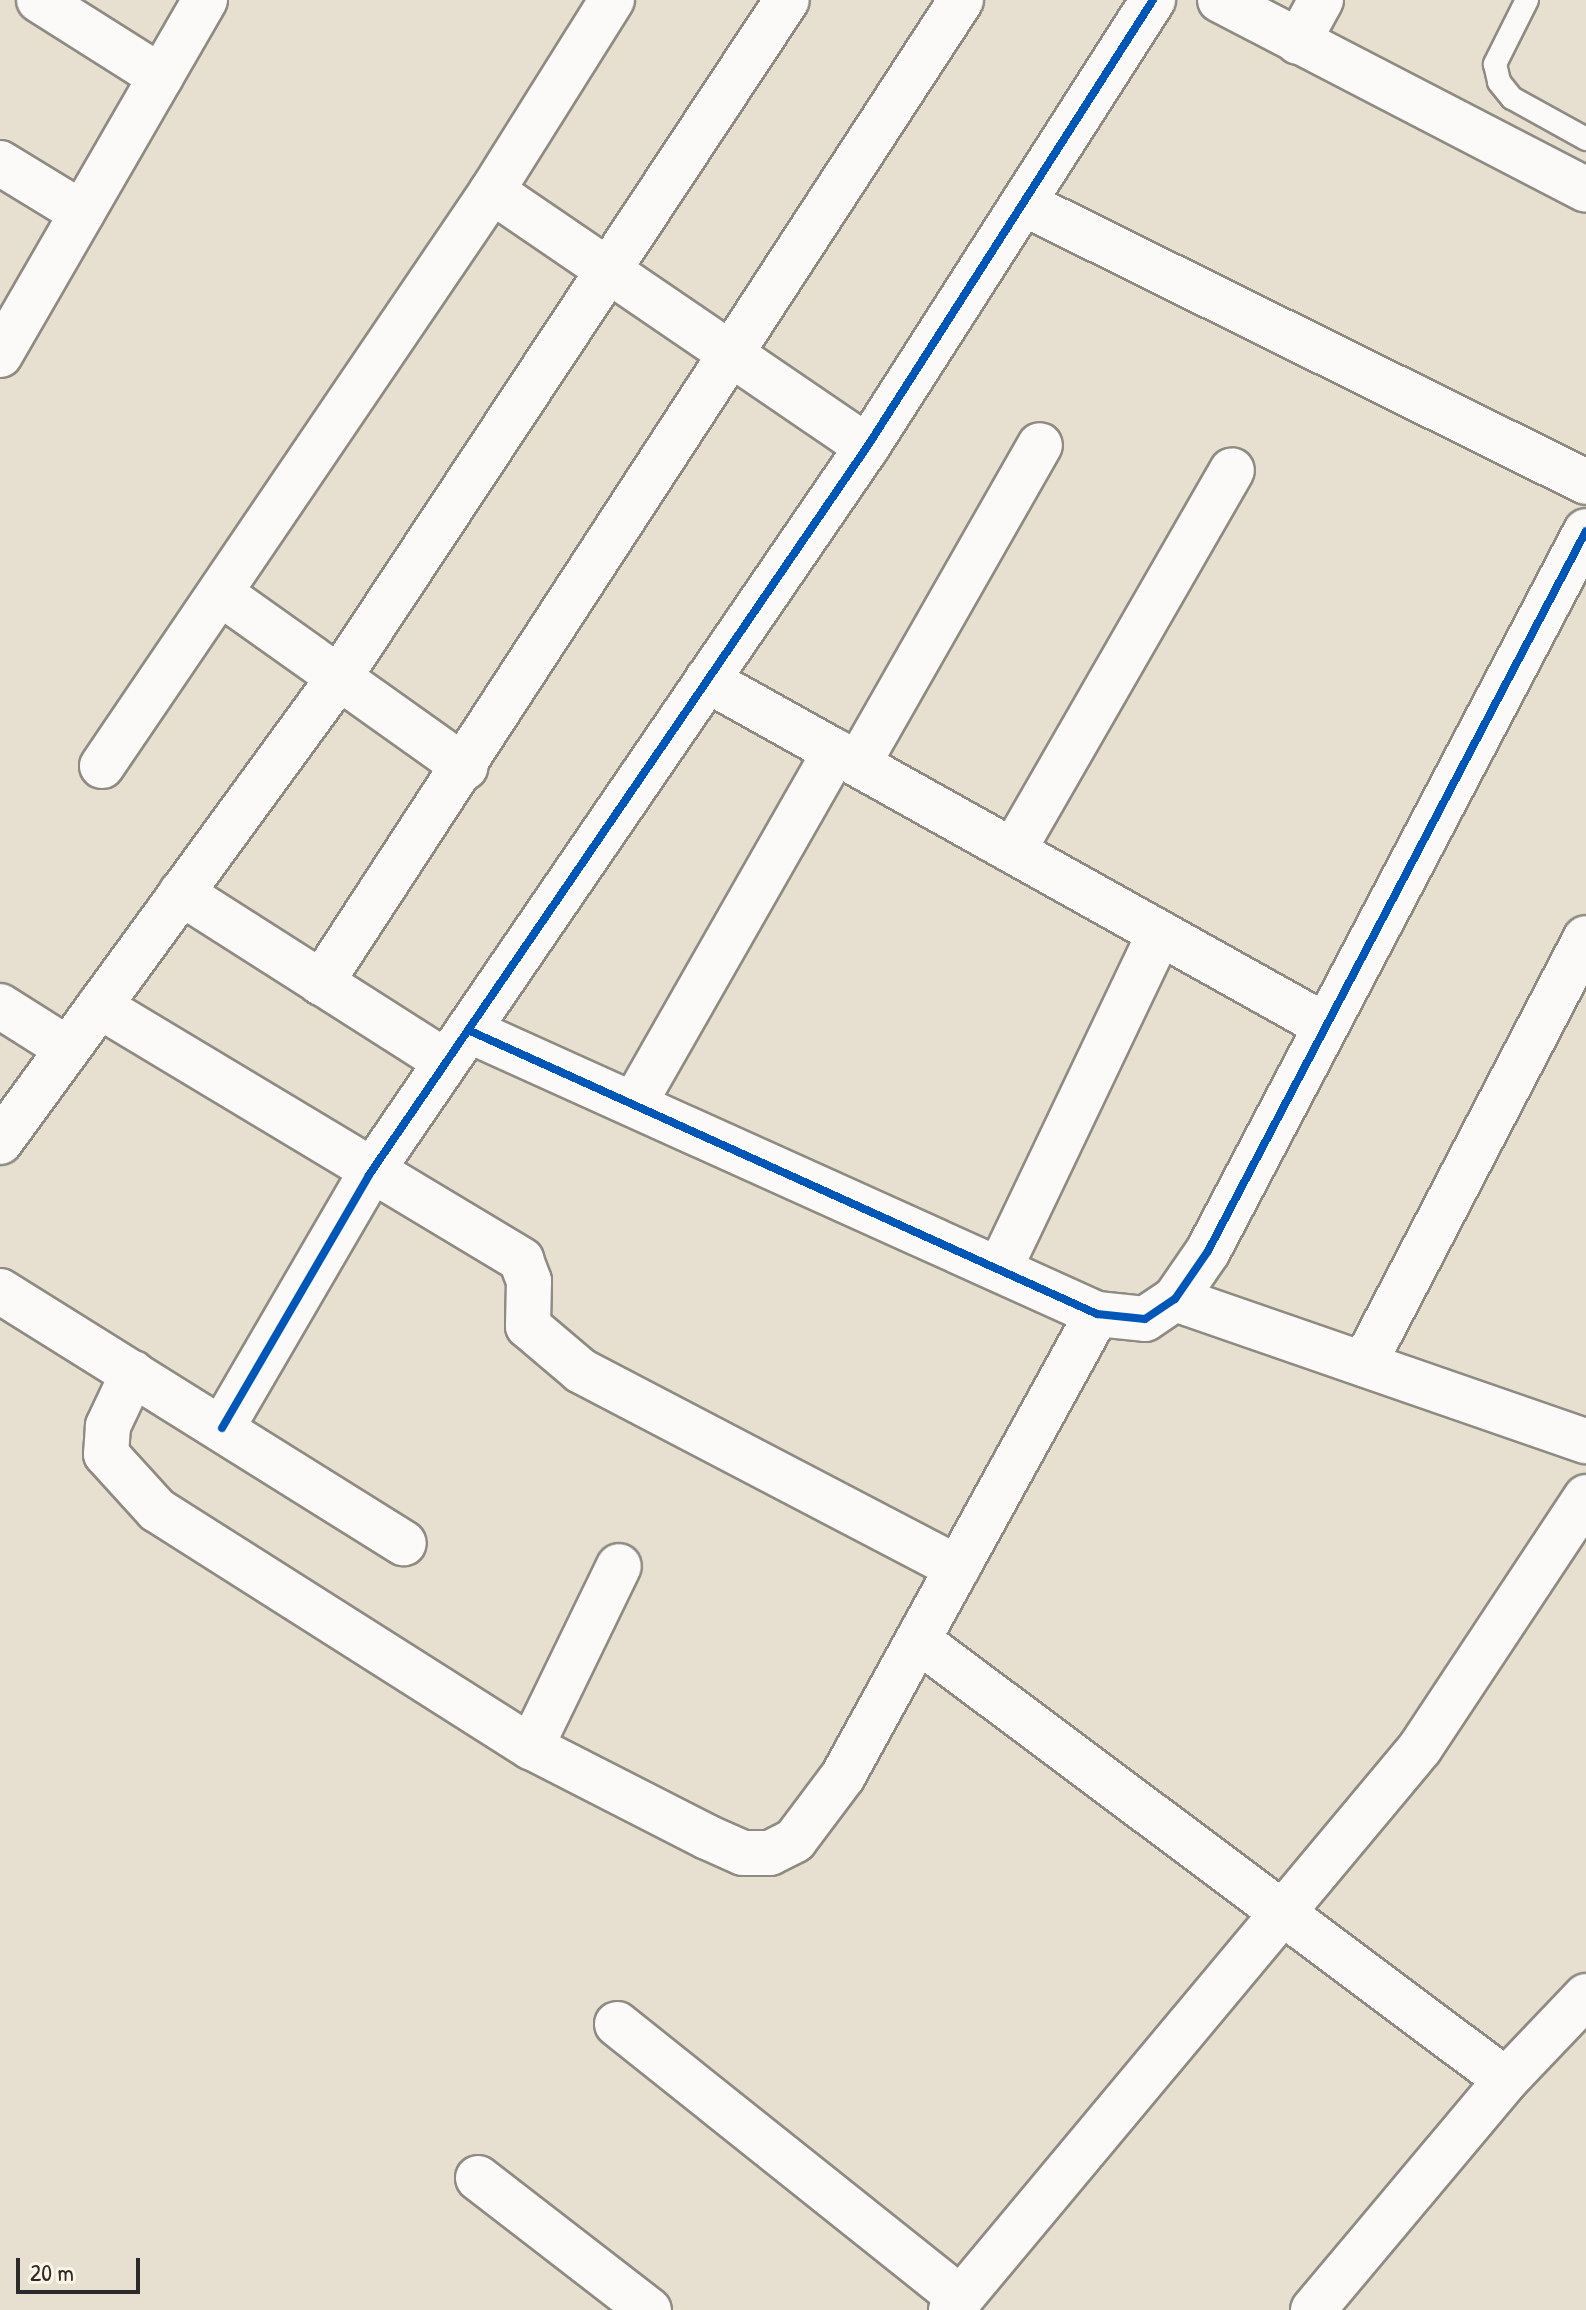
<!DOCTYPE html>
<html>
<head>
<meta charset="utf-8">
<style>
	body { margin:0 }
	#map { position:relative; width:1586px; height:2310px; overflow:hidden; background:#e7e0d0; font-family:"Patrick Hand",sans-serif }
	div>[style] { position:absolute }
	.roads { filter:drop-shadow(2px 0 #8f8b83) drop-shadow(-2px 0 #8f8b83) drop-shadow(0 2px #8f8b83) drop-shadow(0 -2px #8f8b83) }
	.service>* { height:22px; margin:-11px; padding:0 11px; transform-origin:11px; border-radius:11px; background:#fbfaf8 }
	.minor>* { height:44px; margin:-22px; padding:0 22px; transform-origin:22px; border-radius:22px; background:#fbfaf8 }
	.cycleway>* { height:8px; margin:-4px; padding:0 4px; transform-origin:4px; border-radius:4px; background:#0057b8 }
	span { translate:-50% -50%; white-space:nowrap; text-align:center; line-height:1.15; -webkit-text-stroke:8px #fcf5e5; paint-order:stroke }
	.scale { position:absolute; left:16px; top:2258px; width:124px; height:36px; box-sizing:border-box; border:4px solid #2b2b2b; border-top:0; padding-left:10px; font-size:24px; line-height:28px; white-space:nowrap; color:#2b2b2b; -webkit-text-stroke:6px #fcf5e5; paint-order:stroke }
</style>
</head>
<body>
<div id="map">
	<div class="roads">
		<div class="service">
			<div style="left:1527px;top:0;width:72px;rotate:116.6deg"></div>
			<div style="left:1495px;top:64px;width:18px;rotate:77deg"></div>
			<div style="left:1499px;top:82px;width:21px;rotate:51deg"></div>
			<div style="left:1512px;top:98px;width:85px;rotate:29deg"></div>
		</div>
		<div class="minor">
			<div style="left:39px;top:0;width:144px;rotate:32.3deg"></div>
			<div style="left:1220px;top:0;width:412px;rotate:27.4deg"></div>
			<div style="left:1298px;top:42px;width:48px;rotate:-61.3deg"></div>
			<div style="left:0;top:163px;width:96px;rotate:31.4deg"></div>
			<div style="left:492px;top:191px;width:454px;rotate:34.3deg"></div>
			<div style="left:1023px;top:203px;width:628px;rotate:26.36deg"></div>
			<div style="left:0;top:355px;width:410px;rotate:-60deg"></div>
			<div style="left:220px;top:593px;width:301px;rotate:35.4deg"></div>
			<div style="left:707px;top:680px;width:709px;rotate:29.2deg"></div>
			<div style="left:858px;top:764px;width:367px;rotate:-60.3deg"></div>
			<div style="left:102px;top:766px;width:695px;rotate:-55.85deg"></div>
			<div style="left:492px;top:191px;width:226px;rotate:-57.9deg"></div>
			<div style="left:1013px;top:851px;width:439px;rotate:-60.1deg"></div>
			<div style="left:181px;top:893px;width:314px;rotate:32.5deg"></div>
			<div style="left:321px;top:983px;width:1173px;rotate:-56.93deg"></div>
			<div style="left:0;top:1006px;width:80px;rotate:32.3deg"></div>
			<div style="left:99px;top:1006px;width:493px;rotate:31deg"></div>
			<div style="left:521px;top:1260px;width:22px;rotate:69deg"></div>
			<div style="left:529px;top:1281px;width:45px;rotate:91.3deg"></div>
			<div style="left:528px;top:1326px;width:70px;rotate:40.3deg"></div>
			<div style="left:581px;top:1371px;width:425px;rotate:27.6deg"></div>
			<div style="left:468px;top:1030px;width:690px;rotate:24.3deg"></div>
			<div style="left:1097px;top:1314px;width:48px;rotate:5.9deg"></div>
			<div style="left:1145px;top:1319px;width:36px;rotate:-34deg"></div>
			<div style="left:1175px;top:1299px;width:58px;rotate:-55.5deg"></div>
			<div style="left:1208px;top:1251px;width:813px;rotate:-62.3deg"></div>
			<div style="left:634px;top:1104px;width:406px;rotate:-60.3deg"></div>
			<div style="left:0;top:1142px;width:577px;rotate:-53.88deg"></div>
			<div style="left:340px;top:676px;width:810px;rotate:-56.53deg"></div>
			<div style="left:1000px;top:1268px;width:371px;rotate:-64.5deg"></div>
			<div style="left:0;top:1291px;width:476px;rotate:32deg"></div>
			<div style="left:1175px;top:1299px;width:435px;rotate:19.1deg"></div>
			<div style="left:1364px;top:1364px;width:480px;rotate:-62.5deg"></div>
			<div style="left:133px;top:1373px;width:59px;rotate:115.3deg"></div>
			<div style="left:108px;top:1426px;width:28px;rotate:94deg"></div>
			<div style="left:106px;top:1454px;width:76px;rotate:47.7deg"></div>
			<div style="left:157px;top:1510px;width:443px;rotate:32.4deg"></div>
			<div style="left:531px;top:1747px;width:198px;rotate:27.1deg"></div>
			<div style="left:707px;top:1837px;width:39px;rotate:24deg"></div>
			<div style="left:743px;top:1853px;width:27px"></div>
			<div style="left:770px;top:1853px;width:28px;rotate:-27deg"></div>
			<div style="left:795px;top:1840px;width:80px;rotate:-53.1deg"></div>
			<div style="left:843px;top:1776px;width:527px;rotate:-61.2deg"></div>
			<div style="left:222px;top:1428px;width:293px;rotate:-59.8deg"></div>
			<div style="left:369px;top:1175px;width:882px;rotate:-55.63deg"></div>
			<div style="left:867px;top:447px;width:531px;rotate:-57.39deg"></div>
			<div style="left:918px;top:1640px;width:734px;rotate:36.81deg"></div>
			<div style="left:531px;top:1747px;width:201px;rotate:-64.1deg"></div>
			<div style="left:617px;top:2024px;width:440px;rotate:38.6deg"></div>
			<div style="left:478px;top:2178px;width:216px;rotate:37.7deg"></div>
			<div style="left:951px;top:2310px;width:732px;rotate:-50.15deg"></div>
			<div style="left:1420px;top:1748px;width:301px;rotate:-56.5deg"></div>
			<div style="left:1313px;top:2310px;width:300px;rotate:-50deg"></div>
			<div style="left:1506px;top:2080px;width:116px;rotate:-46.4deg"></div>
		</div>
	</div>
	<div class="cycleway">
		<div style="left:468px;top:1030px;width:690px;rotate:24.3deg"></div>
		<div style="left:1097px;top:1314px;width:48px;rotate:5.9deg"></div>
		<div style="left:1145px;top:1319px;width:36px;rotate:-34deg"></div>
		<div style="left:1175px;top:1299px;width:58px;rotate:-55.5deg"></div>
		<div style="left:1208px;top:1251px;width:813px;rotate:-62.3deg"></div>
		<div style="left:222px;top:1428px;width:293px;rotate:-59.8deg"></div>
		<div style="left:369px;top:1175px;width:882px;rotate:-55.63deg"></div>
		<div style="left:867px;top:447px;width:531px;rotate:-57.39deg"></div>
	</div>
	<div class="scale">20 m</div>
</div>
</body>
</html>
